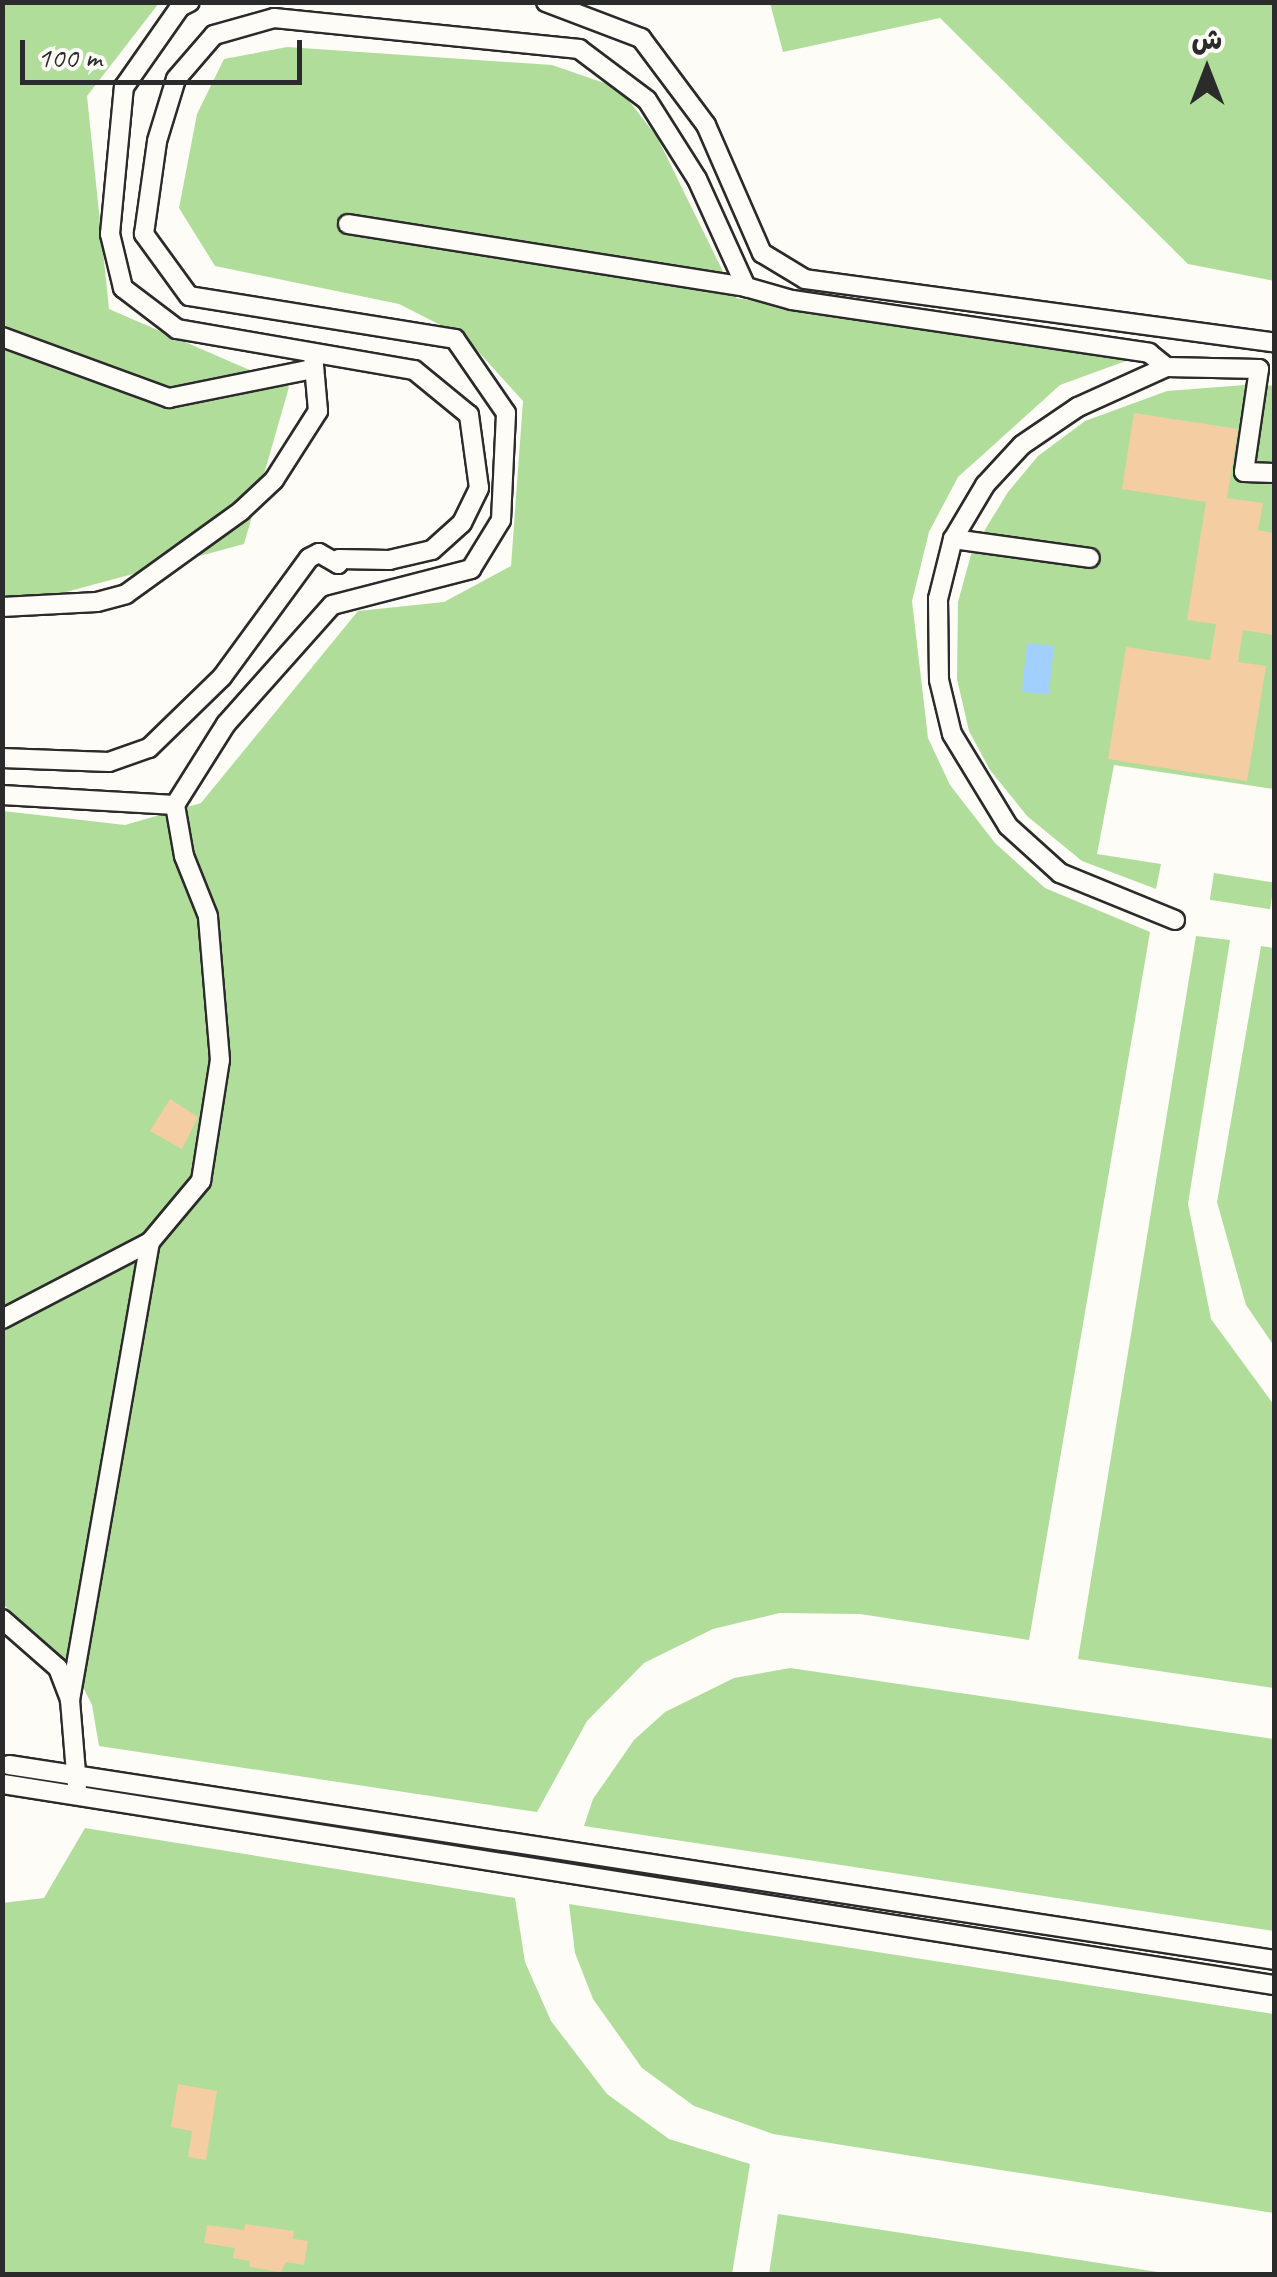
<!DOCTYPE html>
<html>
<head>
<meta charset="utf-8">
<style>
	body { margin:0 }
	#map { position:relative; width:1277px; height:2277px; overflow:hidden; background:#fdfcf7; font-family:Caveat,"Playpen Sans Arabic",sans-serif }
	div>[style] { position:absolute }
	.green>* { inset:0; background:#b1dd9b; transform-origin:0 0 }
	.water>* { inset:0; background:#a2d0fd; transform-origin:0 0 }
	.building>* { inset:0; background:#f4cda3 }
	.roads { filter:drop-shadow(2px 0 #2b2b2b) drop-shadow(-2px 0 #2b2b2b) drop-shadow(0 2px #2b2b2b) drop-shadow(0 -2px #2b2b2b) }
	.street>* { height:18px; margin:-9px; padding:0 9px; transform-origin:9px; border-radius:9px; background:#fdfcf7 }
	span { translate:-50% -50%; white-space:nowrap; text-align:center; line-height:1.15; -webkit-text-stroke:9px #fdfcf7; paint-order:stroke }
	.frame { position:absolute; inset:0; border:5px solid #2b2b2b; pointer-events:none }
	.north { position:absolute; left:1157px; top:20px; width:100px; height:100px; -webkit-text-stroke:8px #fdfcf7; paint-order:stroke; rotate:0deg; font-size:28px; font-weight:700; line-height:40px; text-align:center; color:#2b2b2b }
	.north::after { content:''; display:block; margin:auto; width:35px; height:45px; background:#2b2b2b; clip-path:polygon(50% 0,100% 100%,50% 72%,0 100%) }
	.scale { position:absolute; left:20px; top:40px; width:282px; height:45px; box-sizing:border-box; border:5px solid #2b2b2b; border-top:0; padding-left:12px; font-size:30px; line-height:35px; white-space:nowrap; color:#2b2b2b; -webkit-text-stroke:8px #fdfcf7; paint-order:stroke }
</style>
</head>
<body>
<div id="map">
	<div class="green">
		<div style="clip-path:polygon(3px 3px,159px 3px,87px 96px,109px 309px,289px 387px,244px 544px,3px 609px)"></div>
		<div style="clip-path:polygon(770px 3px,1274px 3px,1274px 281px,1188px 264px,940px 18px,783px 52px)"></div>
		<div style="clip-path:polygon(287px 47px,552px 65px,619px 88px,657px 137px,736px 298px,1134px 358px,1060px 385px,958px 477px,929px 532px,912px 601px,928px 738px,950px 785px,995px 843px,1045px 888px,1150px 932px,1029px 1640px,860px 1614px,780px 1613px,713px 1629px,644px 1663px,587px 1721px,537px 1812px,99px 1746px,92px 1705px,74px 1669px,3px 1604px,3px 811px,125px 825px,201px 803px,358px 611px,444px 602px,511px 566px,523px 401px,466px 338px,399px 304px,215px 266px,179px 208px,197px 114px,224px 59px)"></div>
		<div style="clip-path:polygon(1258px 384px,1274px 386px,1274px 789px,1114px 765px,1097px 854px,1161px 864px,1156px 889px,1082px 861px,1027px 816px,990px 770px,969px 731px,957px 679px,958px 602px,972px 551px,1008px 492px,1038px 456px,1085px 421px,1167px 391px)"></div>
		<div style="left:1214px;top:873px;width:61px;height:27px;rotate:9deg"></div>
		<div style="clip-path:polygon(1196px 936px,1230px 940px,1188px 1204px,1211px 1319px,1274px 1405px,1274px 1688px,1078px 1659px)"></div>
		<div style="clip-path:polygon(1261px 946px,1274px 948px,1274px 1346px,1246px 1305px,1217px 1202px)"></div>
		<div style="clip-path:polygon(790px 1668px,1274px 1739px,1274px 1931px,584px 1826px,593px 1799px,634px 1740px,665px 1712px,734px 1678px)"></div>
		<div style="clip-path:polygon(85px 1828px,515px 1898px,525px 1962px,551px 2021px,607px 2094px,669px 2139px,750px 2164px,732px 2274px,3px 2274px,2px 1903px,44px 1898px)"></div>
		<div style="clip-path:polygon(569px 1904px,1274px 2014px,1274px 2213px,773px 2134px,694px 2106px,642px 2068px,593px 1999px,575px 1953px)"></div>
		<div style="clip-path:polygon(778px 2214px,1171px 2274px,769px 2274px)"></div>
	</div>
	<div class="water">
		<div style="left:1027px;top:643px;width:27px;height:49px;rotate:6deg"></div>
	</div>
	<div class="building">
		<div style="clip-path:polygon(1134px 413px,1238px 429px,1227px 498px,1263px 503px,1258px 530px,1274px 533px,1274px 635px,1243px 630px,1238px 662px,1266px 666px,1247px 781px,1108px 759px,1126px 647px,1210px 660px,1216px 624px,1187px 620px,1206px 502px,1122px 489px)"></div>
		<div style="clip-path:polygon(170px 1099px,198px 1117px,182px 1149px,150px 1131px)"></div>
		<div style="clip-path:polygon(178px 2084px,217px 2091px,206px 2160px,188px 2157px,192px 2131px,171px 2127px)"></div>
		<div style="clip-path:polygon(245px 2224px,294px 2231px,293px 2239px,308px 2241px,304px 2265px,286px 2262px,281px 2272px,249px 2267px,250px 2261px,233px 2258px,235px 2248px,204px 2243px,207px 2225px,244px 2230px)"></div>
	</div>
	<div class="roads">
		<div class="street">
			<div style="left:546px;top:2px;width:102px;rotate:20.8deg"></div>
			<div style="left:641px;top:38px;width:109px;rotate:53.2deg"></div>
			<div style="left:706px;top:125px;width:140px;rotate:66.4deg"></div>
			<div style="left:762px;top:253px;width:50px;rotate:31.2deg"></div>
			<div style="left:805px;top:279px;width:473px;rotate:7.7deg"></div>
			<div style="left:348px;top:224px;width:403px;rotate:9deg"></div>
			<div style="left:2px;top:337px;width:178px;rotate:20.1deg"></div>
			<div style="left:169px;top:398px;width:147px;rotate:-11.4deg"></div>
			<div style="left:953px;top:539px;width:138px;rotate:7.9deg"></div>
			<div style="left:2px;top:607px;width:95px;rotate:-3deg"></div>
			<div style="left:97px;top:602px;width:30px;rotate:-15deg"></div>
			<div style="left:126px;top:594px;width:142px;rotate:-35.8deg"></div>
			<div style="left:241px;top:511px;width:45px;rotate:-43.2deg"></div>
			<div style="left:274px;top:480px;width:82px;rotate:-57.5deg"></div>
			<div style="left:318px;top:411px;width:57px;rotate:-95deg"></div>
			<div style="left:2px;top:758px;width:107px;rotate:2.1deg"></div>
			<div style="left:109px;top:762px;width:42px;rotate:-19.3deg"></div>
			<div style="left:149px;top:748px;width:102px;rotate:-44.2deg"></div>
			<div style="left:222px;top:677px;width:147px;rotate:-53.8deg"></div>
			<div style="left:309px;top:558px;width:11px;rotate:-27deg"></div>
			<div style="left:319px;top:553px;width:22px;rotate:30deg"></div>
			<div style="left:338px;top:564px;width:5px;rotate:-79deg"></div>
			<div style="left:339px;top:559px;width:50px;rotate:1.1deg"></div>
			<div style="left:389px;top:560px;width:44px;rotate:-13.1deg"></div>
			<div style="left:432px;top:550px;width:40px;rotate:-42deg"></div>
			<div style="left:462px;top:523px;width:39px;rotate:-64deg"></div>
			<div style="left:479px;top:488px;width:74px;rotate:-97.8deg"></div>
			<div style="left:469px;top:415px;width:71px;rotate:-140.7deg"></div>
			<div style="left:414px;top:370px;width:241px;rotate:-170.2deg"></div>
			<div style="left:177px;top:329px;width:68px;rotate:-142.8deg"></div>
			<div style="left:123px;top:288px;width:56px;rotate:-103.5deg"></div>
			<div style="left:110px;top:234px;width:148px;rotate:-84.6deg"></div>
			<div style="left:124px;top:87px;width:98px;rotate:-55deg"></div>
			<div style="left:180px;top:7px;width:11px;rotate:-27deg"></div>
			<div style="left:2px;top:795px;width:173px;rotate:3.3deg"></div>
			<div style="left:175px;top:805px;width:96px;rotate:-57.8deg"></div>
			<div style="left:226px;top:724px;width:159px;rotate:-48.3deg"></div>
			<div style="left:332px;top:605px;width:144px;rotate:-14.5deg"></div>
			<div style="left:471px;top:569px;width:57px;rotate:-58.5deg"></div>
			<div style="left:501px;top:520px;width:107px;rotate:-87.3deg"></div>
			<div style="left:506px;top:413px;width:90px;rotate:-124.6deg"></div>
			<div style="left:455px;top:339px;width:269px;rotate:-170.8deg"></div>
			<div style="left:189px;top:296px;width:77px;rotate:-126deg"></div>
			<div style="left:144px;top:234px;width:94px;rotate:-82deg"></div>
			<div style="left:157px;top:141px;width:65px;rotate:-73deg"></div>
			<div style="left:176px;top:79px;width:58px;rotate:-49.2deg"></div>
			<div style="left:214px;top:35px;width:62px;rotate:-15.8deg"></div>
			<div style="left:274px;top:18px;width:307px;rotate:5.8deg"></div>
			<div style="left:579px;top:49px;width:85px;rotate:36.9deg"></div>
			<div style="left:647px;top:100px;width:93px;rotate:57.7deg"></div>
			<div style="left:697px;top:179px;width:119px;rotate:65.6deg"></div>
			<div style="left:746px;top:287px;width:48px;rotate:15.8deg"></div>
			<div style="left:792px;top:300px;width:361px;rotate:8.4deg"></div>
			<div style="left:1149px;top:353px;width:22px;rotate:39deg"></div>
			<div style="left:1175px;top:920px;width:124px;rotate:-157.8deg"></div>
			<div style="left:1060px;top:873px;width:70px;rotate:-137.9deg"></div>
			<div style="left:1008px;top:826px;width:108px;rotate:-121.3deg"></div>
			<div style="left:952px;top:734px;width:56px;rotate:-103.5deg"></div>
			<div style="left:939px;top:680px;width:81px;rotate:-90.7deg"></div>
			<div style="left:938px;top:599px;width:62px;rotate:-76deg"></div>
			<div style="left:953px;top:539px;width:63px;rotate:-59.3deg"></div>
			<div style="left:985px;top:485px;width:54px;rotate:-47.2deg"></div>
			<div style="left:1022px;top:445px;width:68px;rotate:-34.2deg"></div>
			<div style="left:1078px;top:407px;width:97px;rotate:-24.4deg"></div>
			<div style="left:1166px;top:367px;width:93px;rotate:1.2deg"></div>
			<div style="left:1259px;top:369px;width:104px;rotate:98.3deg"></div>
			<div style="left:1244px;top:472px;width:30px;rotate:2deg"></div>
			<div style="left:2px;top:1319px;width:167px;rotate:-27.5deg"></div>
			<div style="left:150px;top:1242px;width:80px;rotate:-50.1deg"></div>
			<div style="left:201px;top:1181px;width:122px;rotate:-81.1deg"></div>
			<div style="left:220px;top:1060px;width:144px;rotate:-94.8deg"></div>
			<div style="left:208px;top:916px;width:65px;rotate:-111.8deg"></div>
			<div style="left:184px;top:856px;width:52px;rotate:-100deg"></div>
			<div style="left:2px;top:1619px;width:74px;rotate:41.2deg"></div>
			<div style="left:58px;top:1668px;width:34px;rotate:69deg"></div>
			<div style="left:70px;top:1700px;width:86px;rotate:85.3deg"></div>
			<div style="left:70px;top:1700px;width:465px;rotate:-80.1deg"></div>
			<div style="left:9px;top:1765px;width:1280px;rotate:8.76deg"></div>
			<div style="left:3px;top:1784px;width:1287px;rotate:8.99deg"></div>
		</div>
	</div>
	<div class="frame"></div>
	<div class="north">ش</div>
	<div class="scale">100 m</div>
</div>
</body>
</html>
